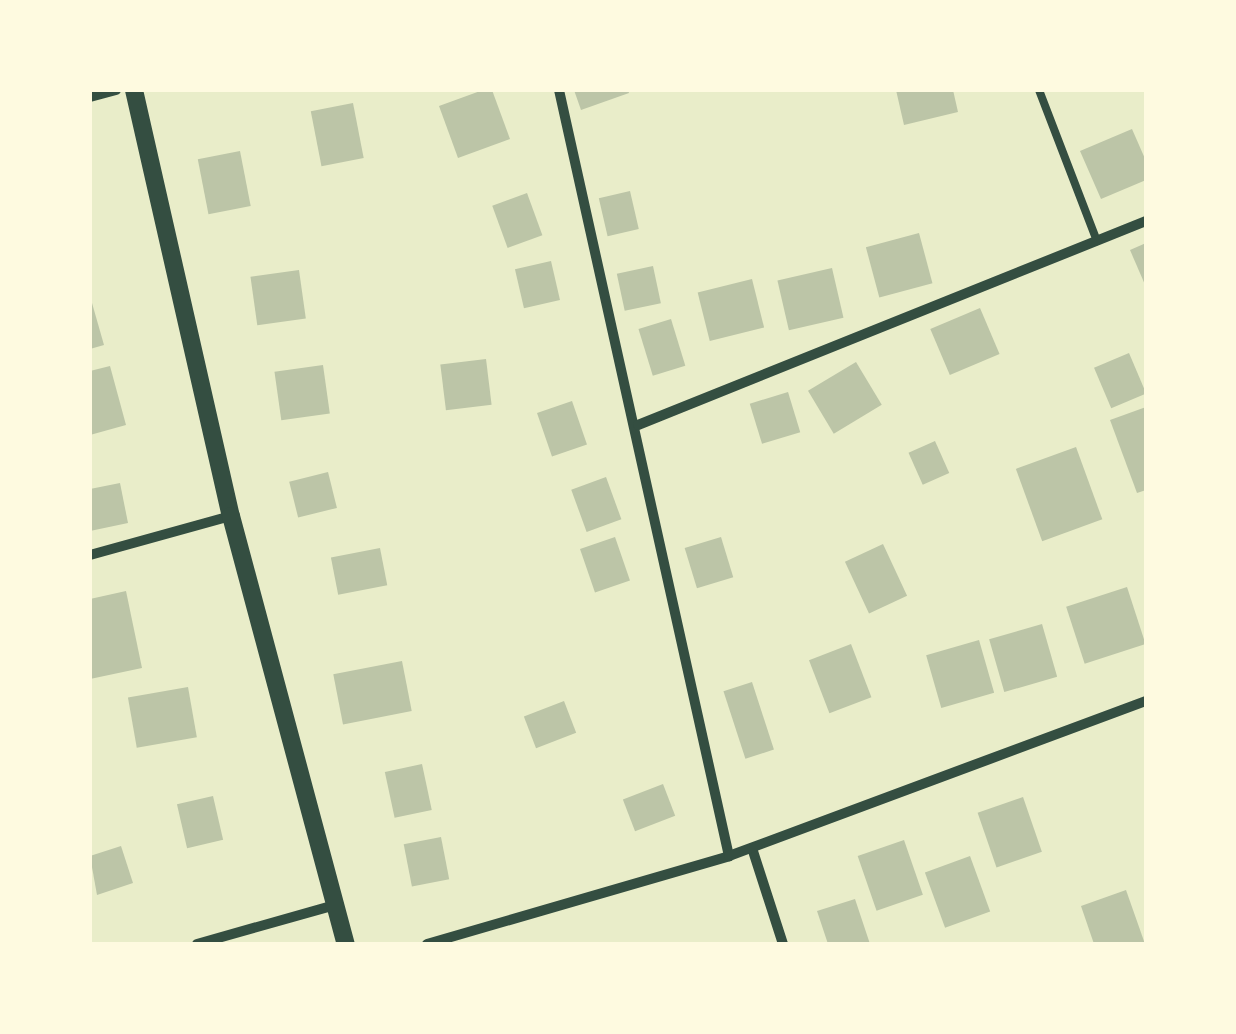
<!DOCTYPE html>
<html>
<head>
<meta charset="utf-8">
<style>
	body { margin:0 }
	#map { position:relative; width:1236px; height:1034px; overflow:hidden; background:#e9edc9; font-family:"Nunito Sans",sans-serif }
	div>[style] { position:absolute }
	.building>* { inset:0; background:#bcc5a7; transform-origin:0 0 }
	.service>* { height:8px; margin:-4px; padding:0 4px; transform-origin:4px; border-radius:4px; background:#344e41 }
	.minor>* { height:10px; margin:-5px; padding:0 5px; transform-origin:5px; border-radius:5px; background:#344e41 }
	.tertiary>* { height:18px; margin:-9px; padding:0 9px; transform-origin:9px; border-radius:9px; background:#344e41 }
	span { translate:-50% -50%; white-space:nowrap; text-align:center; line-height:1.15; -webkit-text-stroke:10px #fefae0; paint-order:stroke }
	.frame { position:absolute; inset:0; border:92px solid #fefae0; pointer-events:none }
</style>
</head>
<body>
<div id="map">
	<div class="building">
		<div style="clip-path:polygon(483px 90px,492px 90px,510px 139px,458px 158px,439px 106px)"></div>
		<div style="clip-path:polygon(574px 90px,628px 90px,629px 93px,581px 110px)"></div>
		<div style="clip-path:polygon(896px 90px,953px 90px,958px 112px,904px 125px)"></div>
		<div style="left:353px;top:103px;width:56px;height:43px;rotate:79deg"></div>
		<div style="clip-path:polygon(1132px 129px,1146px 161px,1146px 180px,1101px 199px,1080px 151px)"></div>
		<div style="left:240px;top:151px;width:56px;height:43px;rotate:79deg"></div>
		<div style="left:630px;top:191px;width:39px;height:32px;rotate:77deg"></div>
		<div style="left:527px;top:193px;width:45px;height:37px;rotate:70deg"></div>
		<div style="left:919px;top:233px;width:52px;height:55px;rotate:75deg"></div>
		<div style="clip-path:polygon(1146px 243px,1146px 287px,1130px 250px)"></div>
		<div style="left:551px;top:261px;width:40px;height:37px;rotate:77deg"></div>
		<div style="left:653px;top:266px;width:38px;height:37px;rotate:78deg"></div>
		<div style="left:832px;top:268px;width:51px;height:56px;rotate:77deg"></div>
		<div style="left:299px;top:270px;width:49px;height:49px;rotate:82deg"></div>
		<div style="left:752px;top:279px;width:50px;height:56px;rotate:76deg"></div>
		<div style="clip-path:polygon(90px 296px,104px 345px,90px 349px)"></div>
		<div style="left:980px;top:308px;width:50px;height:54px;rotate:67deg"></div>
		<div style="left:671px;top:319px;width:49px;height:34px;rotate:73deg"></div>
		<div style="left:1129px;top:353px;width:44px;height:38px;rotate:67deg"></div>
		<div style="left:486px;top:359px;width:46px;height:46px;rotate:83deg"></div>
		<div style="left:856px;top:362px;width:50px;height:56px;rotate:59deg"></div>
		<div style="left:323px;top:365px;width:49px;height:49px;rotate:82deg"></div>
		<div style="clip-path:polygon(110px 366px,126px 425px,90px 435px,90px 371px)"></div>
		<div style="left:788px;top:392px;width:42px;height:40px;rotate:73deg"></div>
		<div style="left:572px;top:401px;width:46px;height:37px;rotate:71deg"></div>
		<div style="clip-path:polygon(1146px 407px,1146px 490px,1137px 493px,1110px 420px)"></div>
		<div style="left:935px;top:441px;width:35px;height:29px;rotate:66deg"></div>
		<div style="left:1076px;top:447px;width:77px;height:64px;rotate:70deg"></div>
		<div style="left:328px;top:472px;width:37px;height:40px;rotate:76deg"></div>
		<div style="left:606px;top:477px;width:45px;height:37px;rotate:70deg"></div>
		<div style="clip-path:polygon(120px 483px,128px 523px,90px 531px,90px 489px)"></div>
		<div style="left:615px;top:537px;width:46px;height:37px;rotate:71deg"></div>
		<div style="left:721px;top:537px;width:42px;height:38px;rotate:73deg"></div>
		<div style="left:883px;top:544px;width:57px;height:42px;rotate:65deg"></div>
		<div style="left:380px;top:548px;width:38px;height:50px;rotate:79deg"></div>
		<div style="left:1127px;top:587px;width:60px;height:64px;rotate:72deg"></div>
		<div style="clip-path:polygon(126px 591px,142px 668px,90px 679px,90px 599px)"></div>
		<div style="left:1042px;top:624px;width:55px;height:55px;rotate:74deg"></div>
		<div style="left:979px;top:640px;width:55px;height:55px;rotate:74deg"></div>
		<div style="left:851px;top:644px;width:57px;height:45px;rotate:69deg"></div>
		<div style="left:402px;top:661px;width:51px;height:70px;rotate:79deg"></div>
		<div style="left:752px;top:682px;width:71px;height:30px;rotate:72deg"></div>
		<div style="left:188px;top:687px;width:51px;height:61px;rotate:80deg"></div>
		<div style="left:564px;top:701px;width:34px;height:43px;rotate:69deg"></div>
		<div style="left:422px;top:764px;width:47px;height:38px;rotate:78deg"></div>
		<div style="left:663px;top:784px;width:34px;height:43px;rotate:69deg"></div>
		<div style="left:213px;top:796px;width:45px;height:37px;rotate:77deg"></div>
		<div style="left:1023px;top:797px;width:58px;height:48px;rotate:71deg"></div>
		<div style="left:441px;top:837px;width:43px;height:38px;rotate:79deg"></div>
		<div style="left:904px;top:840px;width:58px;height:49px;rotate:71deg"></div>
		<div style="clip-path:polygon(121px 846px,133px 883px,97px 895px,90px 856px)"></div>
		<div style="left:970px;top:856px;width:59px;height:48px;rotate:70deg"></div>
		<div style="clip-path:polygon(1126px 890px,1145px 944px,1094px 944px,1081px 906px)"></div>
		<div style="clip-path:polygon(855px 899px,870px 944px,828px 944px,817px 911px)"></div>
	</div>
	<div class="service">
		<div style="left:1039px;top:90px;width:162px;rotate:69deg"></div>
	</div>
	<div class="minor">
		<div style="left:559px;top:90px;width:785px;rotate:77.49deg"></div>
		<div style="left:90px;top:97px;width:27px;rotate:-15deg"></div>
		<div style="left:638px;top:425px;width:547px;rotate:-21.88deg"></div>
		<div style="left:90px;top:555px;width:146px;rotate:-15.5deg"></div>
		<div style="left:752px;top:848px;width:101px;rotate:72.1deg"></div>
		<div style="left:197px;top:944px;width:143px;rotate:-15.8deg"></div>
		<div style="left:427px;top:944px;width:315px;rotate:-16.2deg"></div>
		<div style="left:729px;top:856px;width:445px;rotate:-20.4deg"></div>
	</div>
	<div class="tertiary">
		<div style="left:134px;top:90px;width:437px;rotate:77.2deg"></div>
		<div style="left:231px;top:516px;width:443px;rotate:75deg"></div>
	</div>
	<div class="frame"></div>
</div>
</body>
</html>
